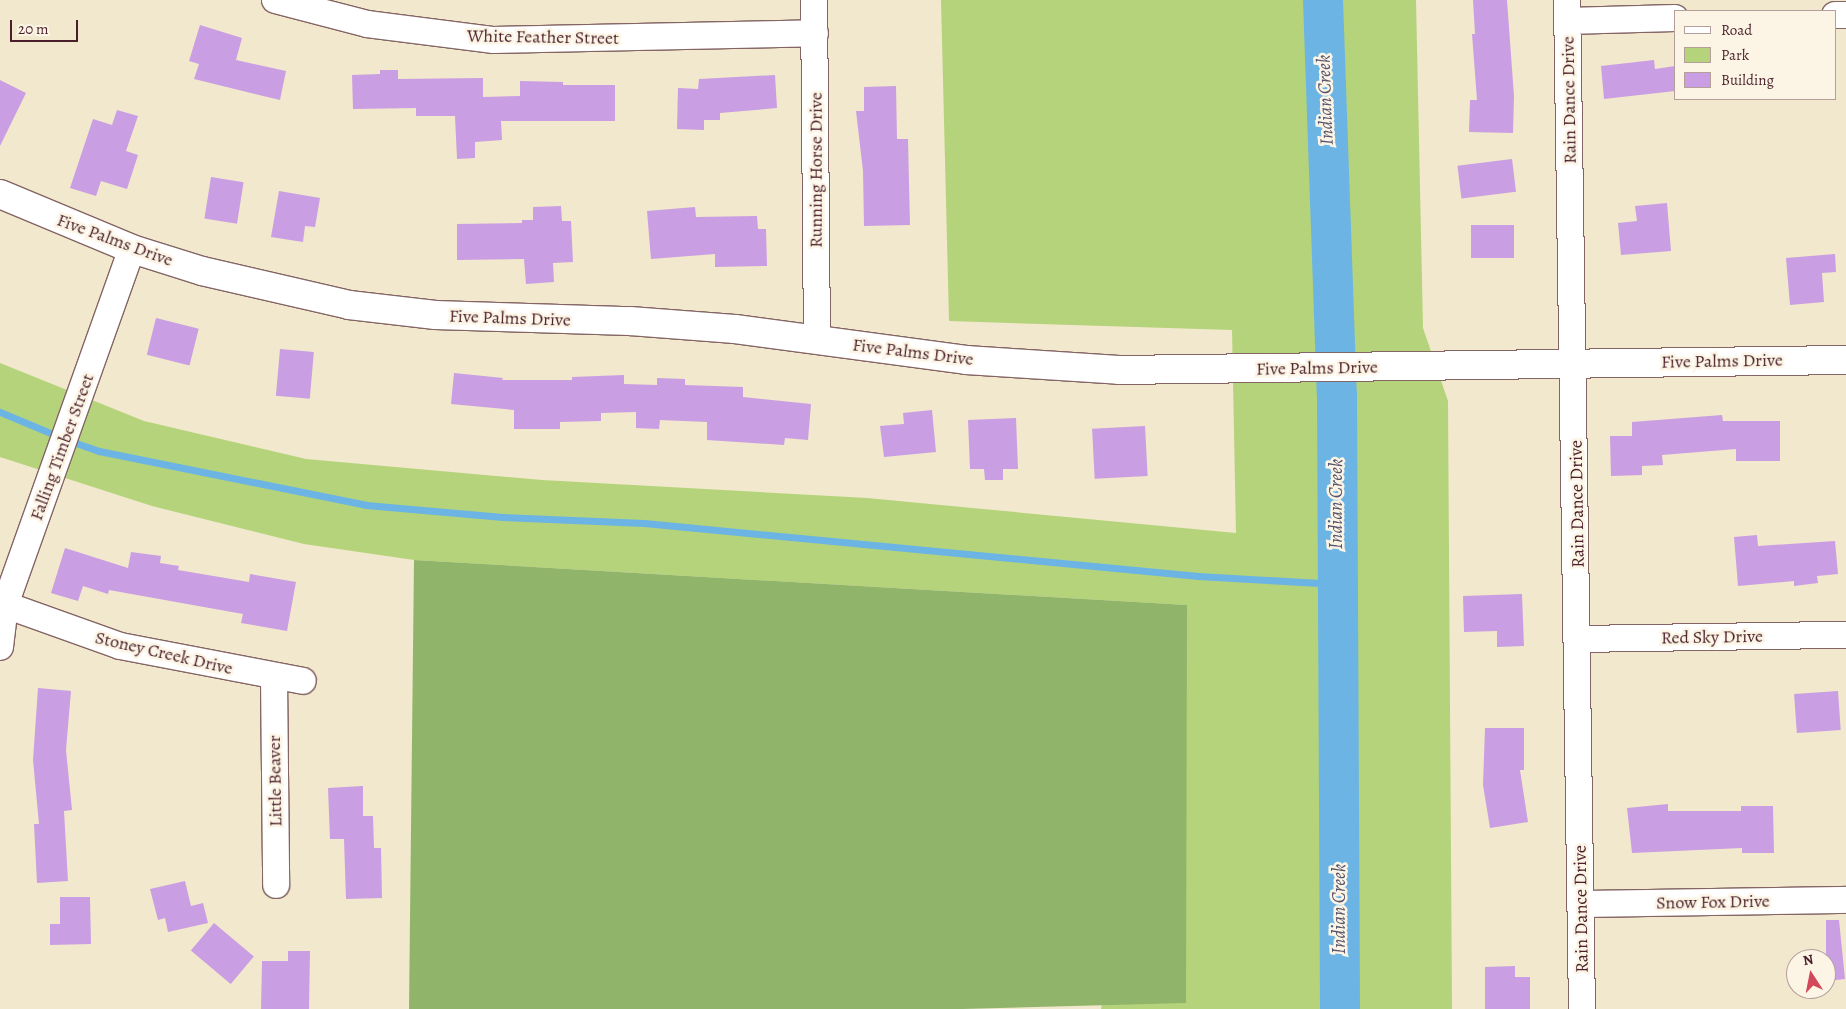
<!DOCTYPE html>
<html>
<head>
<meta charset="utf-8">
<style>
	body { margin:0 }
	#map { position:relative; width:1846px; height:1009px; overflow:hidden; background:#f1e8cd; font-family:Alegreya,serif }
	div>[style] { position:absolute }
	.green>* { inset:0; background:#b5d37a }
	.forest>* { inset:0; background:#90b56a }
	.stream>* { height:7px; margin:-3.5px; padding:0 3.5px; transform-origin:3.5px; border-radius:3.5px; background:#6cb4e4 }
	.river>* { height:40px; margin:-20px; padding:0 20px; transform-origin:20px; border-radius:20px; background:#6cb4e4 }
	.building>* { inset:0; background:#ca9ee2; transform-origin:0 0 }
	.roads { filter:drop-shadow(1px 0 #846564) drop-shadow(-1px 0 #846564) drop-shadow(0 1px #846564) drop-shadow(0 -1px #846564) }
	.minor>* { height:26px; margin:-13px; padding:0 13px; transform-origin:13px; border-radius:13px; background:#fff }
	.tertiary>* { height:28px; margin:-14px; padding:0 14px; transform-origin:14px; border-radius:14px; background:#fff }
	span { translate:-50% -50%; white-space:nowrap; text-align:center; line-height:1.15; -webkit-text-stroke:5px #fcf5e5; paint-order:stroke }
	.street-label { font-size:18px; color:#4a1f2b }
	.water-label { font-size:19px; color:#56536c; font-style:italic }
	.legend { position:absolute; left:1674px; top:10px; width:162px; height:90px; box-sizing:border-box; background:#fcf5e5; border:1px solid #b59f9b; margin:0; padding:6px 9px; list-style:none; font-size:15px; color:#4a1f2b }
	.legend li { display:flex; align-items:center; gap:10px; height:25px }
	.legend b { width:25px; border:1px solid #b59f9b }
	.north { position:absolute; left:1786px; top:949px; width:50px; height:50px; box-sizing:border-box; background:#fcf5e5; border:1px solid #b59f9b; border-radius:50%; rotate:349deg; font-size:14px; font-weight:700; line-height:20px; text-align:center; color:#4a1f2b }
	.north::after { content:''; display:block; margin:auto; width:18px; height:22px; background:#d1495b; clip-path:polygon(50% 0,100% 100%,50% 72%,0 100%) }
	.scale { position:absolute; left:10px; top:20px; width:68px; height:22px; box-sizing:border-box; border:2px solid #4a1f2b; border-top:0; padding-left:6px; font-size:15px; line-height:18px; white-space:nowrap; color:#4a1f2b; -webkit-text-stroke:4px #fcf5e5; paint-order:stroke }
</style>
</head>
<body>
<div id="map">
	<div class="green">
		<div style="clip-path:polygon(941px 0,1416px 0,1423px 328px,1448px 401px,1452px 1009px,1101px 1009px,1187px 605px,414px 560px,304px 544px,152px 506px,0 457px,0 363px,144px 421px,306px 459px,542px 480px,867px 498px,1236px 533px,1232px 330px,949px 321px)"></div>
	</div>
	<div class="forest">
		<div style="clip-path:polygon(414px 560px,1187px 605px,1186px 1003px,963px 1009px,409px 1009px)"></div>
	</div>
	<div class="stream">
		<div style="left:0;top:412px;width:65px;rotate:22.6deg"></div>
		<div style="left:70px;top:441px;width:31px;rotate:19deg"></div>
		<div style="left:99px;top:451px;width:272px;rotate:11.4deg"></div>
		<div style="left:366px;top:505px;width:137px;rotate:5deg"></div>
		<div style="left:502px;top:517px;width:142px;rotate:2.4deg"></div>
		<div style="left:644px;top:523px;width:557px;rotate:5.46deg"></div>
		<div style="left:1198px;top:576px;width:140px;rotate:3.3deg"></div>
	</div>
	<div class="river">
		<div style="left:1323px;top:0;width:395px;rotate:88deg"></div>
		<div style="left:1337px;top:395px;width:614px;rotate:89.72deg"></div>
	</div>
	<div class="building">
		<div style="clip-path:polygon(1473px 0,1507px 0,1514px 96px,1513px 133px,1469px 132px,1470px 100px,1477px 100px,1472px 34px,1475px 34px)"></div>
		<div style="clip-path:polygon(200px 25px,242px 38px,236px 60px,286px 71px,280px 100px,194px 79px,199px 64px,189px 61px)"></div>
		<div style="clip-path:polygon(1654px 60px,1655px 69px,1675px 66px,1675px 91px,1604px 99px,1601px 66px)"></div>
		<div style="clip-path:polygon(380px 70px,398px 70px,398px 79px,483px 78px,483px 97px,520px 96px,520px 81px,563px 82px,563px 85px,615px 85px,615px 121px,501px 121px,502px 140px,475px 142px,475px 158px,457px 159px,455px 116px,416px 116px,416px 108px,353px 109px,352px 75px,380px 74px)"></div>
		<div style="clip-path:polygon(775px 75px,777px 108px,720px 113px,720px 120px,704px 120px,704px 130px,677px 129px,678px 88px,698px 89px,699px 79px)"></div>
		<div style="clip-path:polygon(0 80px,26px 93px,0 146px)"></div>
		<div style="clip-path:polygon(896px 86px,897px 139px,908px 139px,910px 225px,864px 226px,863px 171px,856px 111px,864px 111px,864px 87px)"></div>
		<div style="clip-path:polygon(117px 110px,138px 116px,126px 151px,138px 155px,127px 189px,101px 181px,96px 196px,70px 188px,93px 119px,112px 125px)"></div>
		<div style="left:1512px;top:159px;width:33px;height:55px;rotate:83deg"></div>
		<div style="left:211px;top:177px;width:33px;height:42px;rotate:9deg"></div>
		<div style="clip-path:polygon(279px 191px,320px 198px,315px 227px,305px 226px,303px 242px,271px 237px)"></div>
		<div style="clip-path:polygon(1667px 203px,1671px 251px,1621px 255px,1618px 223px,1637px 221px,1635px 206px)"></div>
		<div style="clip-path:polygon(561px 206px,562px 221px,571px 221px,573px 262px,553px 263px,554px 282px,526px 284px,524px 259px,457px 260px,457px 224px,522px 223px,522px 220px,533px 220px,533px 207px)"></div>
		<div style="clip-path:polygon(695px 207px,696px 217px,757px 216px,758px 229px,766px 229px,767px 266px,715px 267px,715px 254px,651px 259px,647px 211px)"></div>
		<div style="left:1514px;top:225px;width:33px;height:43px;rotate:90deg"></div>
		<div style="clip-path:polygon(1835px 254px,1836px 272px,1822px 273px,1824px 302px,1790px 305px,1786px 258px)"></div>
		<div style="left:156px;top:318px;width:44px;height:38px;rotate:14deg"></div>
		<div style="left:280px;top:349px;width:34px;height:47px;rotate:5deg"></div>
		<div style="clip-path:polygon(454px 373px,503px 378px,502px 380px,572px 380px,572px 377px,624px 375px,624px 384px,657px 385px,657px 378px,685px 379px,685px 385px,743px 387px,743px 397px,811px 404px,808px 440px,785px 438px,784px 445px,707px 440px,707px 422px,660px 420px,659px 429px,636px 428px,636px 412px,601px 413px,601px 421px,560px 422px,560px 429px,514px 429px,514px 410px,451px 404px)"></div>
		<div style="clip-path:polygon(932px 410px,936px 452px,884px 457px,880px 426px,904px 424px,903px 413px)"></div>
		<div style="clip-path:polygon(1722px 415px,1723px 421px,1780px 421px,1780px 461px,1736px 461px,1736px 449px,1662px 455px,1663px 465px,1642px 466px,1642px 475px,1611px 476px,1610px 436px,1632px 436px,1632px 422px)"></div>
		<div style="clip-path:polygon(1016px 418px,1018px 469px,1003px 469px,1003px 480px,985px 480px,984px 469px,970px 469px,968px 420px)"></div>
		<div style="left:1145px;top:426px;width:50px;height:53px;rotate:87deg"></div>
		<div style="clip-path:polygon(1757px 535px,1758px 546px,1835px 541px,1838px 574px,1817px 576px,1818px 583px,1794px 586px,1794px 581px,1738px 586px,1734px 537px)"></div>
		<div style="clip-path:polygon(65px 548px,128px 568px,131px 552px,161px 556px,160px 563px,179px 566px,178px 570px,249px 582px,250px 574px,296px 582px,287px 631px,241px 623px,243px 614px,109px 590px,108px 594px,83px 586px,78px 601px,51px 593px)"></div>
		<div style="clip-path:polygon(1522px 594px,1524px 646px,1497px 647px,1497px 631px,1464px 632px,1463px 596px)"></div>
		<div style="clip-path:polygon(38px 688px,71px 691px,66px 750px,72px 810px,64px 811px,68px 881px,37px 883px,34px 824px,39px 824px,33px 760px)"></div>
		<div style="left:1838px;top:691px;width:39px;height:44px;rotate:86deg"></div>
		<div style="clip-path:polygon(1485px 728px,1524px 728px,1524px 770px,1520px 770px,1528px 822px,1490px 828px,1483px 785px)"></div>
		<div style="clip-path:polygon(363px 786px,363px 816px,373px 816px,374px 848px,381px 848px,382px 898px,346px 899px,344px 839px,330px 839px,328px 788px)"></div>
		<div style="clip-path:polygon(1668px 804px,1668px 811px,1741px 811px,1741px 806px,1773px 806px,1774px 853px,1742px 853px,1742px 848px,1632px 853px,1627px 808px)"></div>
		<div style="clip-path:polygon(185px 881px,191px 906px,203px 903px,208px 923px,168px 932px,165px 918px,158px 920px,150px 889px)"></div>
		<div style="clip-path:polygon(60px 897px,90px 897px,91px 944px,50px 945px,50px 924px,60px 924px)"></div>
		<div style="clip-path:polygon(1826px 920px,1839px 920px,1845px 979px,1826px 981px)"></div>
		<div style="left:214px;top:923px;width:52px;height:36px;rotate:40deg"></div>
		<div style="clip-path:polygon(288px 951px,310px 951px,309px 1009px,261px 1009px,262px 961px,288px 961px)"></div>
		<div style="clip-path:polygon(1515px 966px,1515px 977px,1530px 977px,1530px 1009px,1485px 1009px,1485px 967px)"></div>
	</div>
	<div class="roads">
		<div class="minor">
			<div style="left:275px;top:0;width:95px;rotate:14.6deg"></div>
			<div style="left:367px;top:24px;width:128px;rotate:7.2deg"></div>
			<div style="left:494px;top:40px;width:321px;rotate:-1.2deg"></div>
			<div style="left:814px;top:0;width:340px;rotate:89.5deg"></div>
			<div style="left:1567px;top:0;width:1009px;rotate:89.15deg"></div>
			<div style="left:1835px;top:15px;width:11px"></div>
			<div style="left:1567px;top:21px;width:108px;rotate:-1.6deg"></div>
			<div style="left:0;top:603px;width:127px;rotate:19.7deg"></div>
			<div style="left:120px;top:646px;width:186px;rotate:10.8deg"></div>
			<div style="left:1578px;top:639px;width:268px;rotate:-0.9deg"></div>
			<div style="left:0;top:647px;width:42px;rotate:-83.2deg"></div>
			<div style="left:5px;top:605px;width:378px;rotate:-70.4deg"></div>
			<div style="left:274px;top:677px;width:208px;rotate:89.4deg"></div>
			<div style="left:1581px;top:904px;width:265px;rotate:-0.9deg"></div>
		</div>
		<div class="tertiary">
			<div style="left:0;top:194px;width:143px;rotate:22.6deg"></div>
			<div style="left:132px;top:249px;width:73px;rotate:17.4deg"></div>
			<div style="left:202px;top:271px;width:151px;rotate:13deg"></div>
			<div style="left:349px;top:305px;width:87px;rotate:6.6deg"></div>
			<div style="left:435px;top:315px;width:195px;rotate:1.8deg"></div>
			<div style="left:630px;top:321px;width:105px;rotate:4.4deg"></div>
			<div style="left:735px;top:329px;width:233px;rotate:7.6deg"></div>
			<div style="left:966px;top:360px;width:153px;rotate:3.7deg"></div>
			<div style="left:1119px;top:370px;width:727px;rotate:-0.79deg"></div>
		</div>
	</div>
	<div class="street-label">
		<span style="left:543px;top:37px;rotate:1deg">White Feather Street</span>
		<span style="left:1569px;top:100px;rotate:-91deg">Rain Dance Drive</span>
		<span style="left:816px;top:170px;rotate:-90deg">Running Horse Drive</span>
		<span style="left:115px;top:240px;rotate:20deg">Five Palms Drive</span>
		<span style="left:510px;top:318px;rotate:2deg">Five Palms Drive</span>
		<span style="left:913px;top:352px;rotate:7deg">Five Palms Drive</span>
		<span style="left:1722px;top:361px;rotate:-1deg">Five Palms Drive</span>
		<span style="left:1317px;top:368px;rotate:-1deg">Five Palms Drive</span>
		<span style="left:62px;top:447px;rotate:-70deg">Falling Timber Street</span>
		<span style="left:1577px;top:504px;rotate:-91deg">Rain Dance Drive</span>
		<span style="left:1712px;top:637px;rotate:-1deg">Red Sky Drive</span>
		<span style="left:164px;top:653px;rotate:13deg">Stoney Creek Drive</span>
		<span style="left:275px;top:781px;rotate:-91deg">Little Beaver</span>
		<span style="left:1713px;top:902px;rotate:-1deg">Snow Fox Drive</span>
		<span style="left:1581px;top:909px;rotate:-91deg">Rain Dance Drive</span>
	</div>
	<div class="water-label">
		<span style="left:1326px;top:100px;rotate:-92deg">Indian Creek</span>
		<span style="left:1337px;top:504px;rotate:-90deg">Indian Creek</span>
		<span style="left:1340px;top:909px;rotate:-90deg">Indian Creek</span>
	</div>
	<ul class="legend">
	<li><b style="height:6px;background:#fff"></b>Road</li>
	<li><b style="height:14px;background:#b5d37a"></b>Park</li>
	<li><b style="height:14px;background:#ca9ee2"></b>Building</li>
	</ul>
	<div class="north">N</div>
	<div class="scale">20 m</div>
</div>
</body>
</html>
